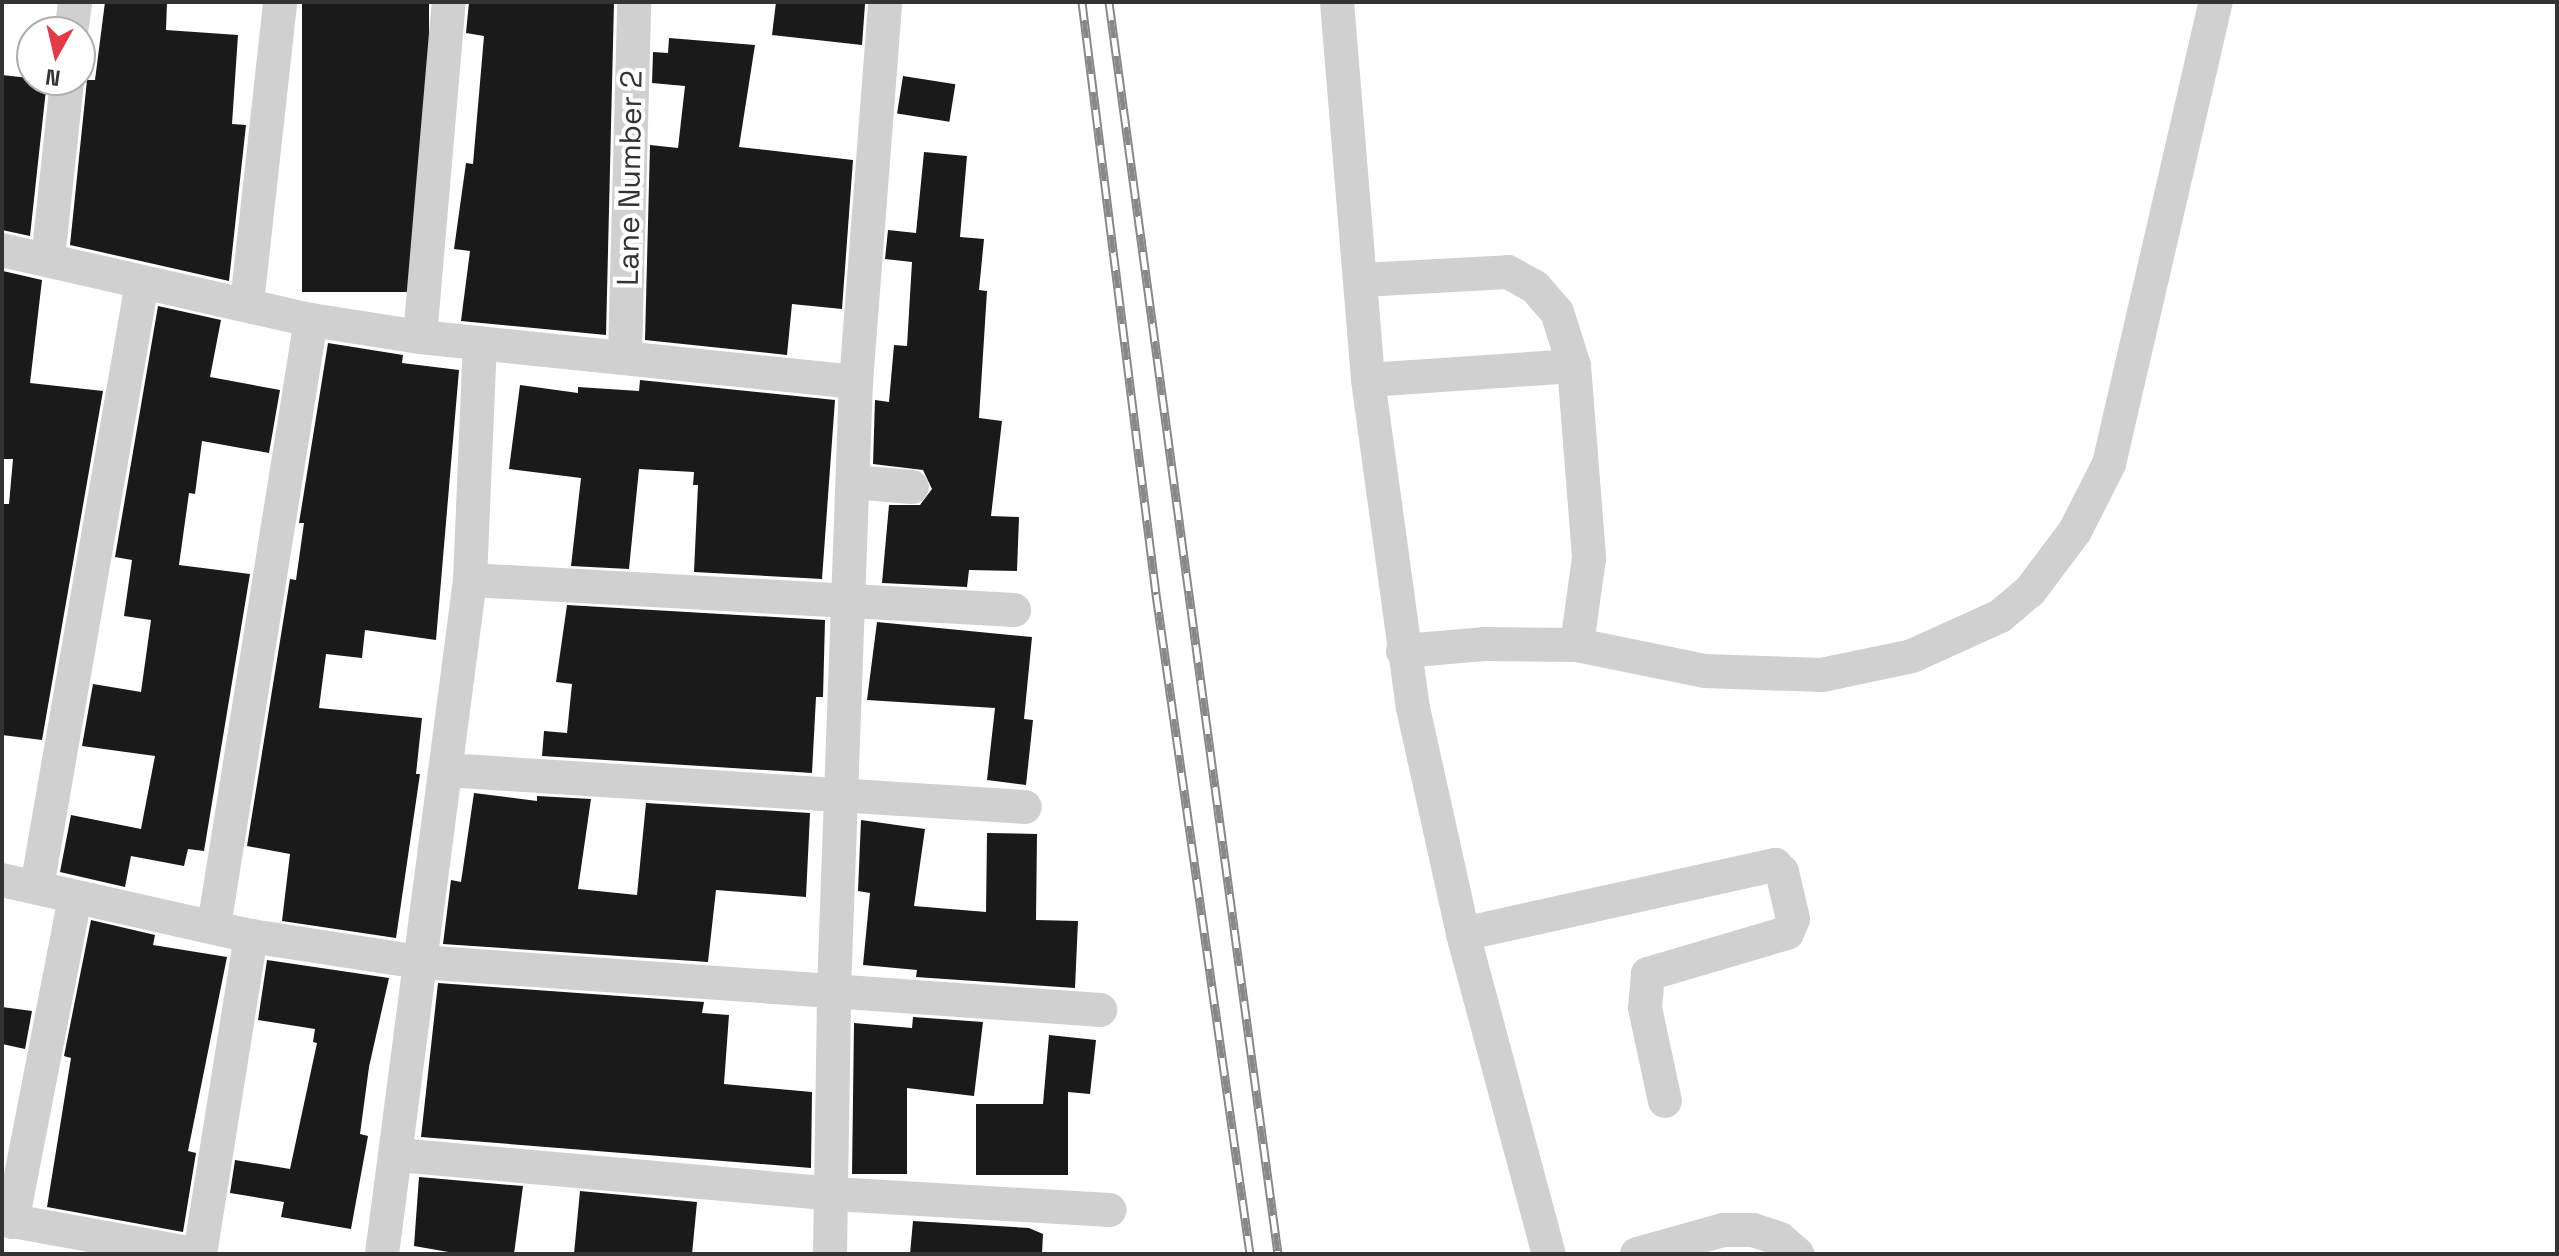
<!DOCTYPE html>
<html>
<head>
<meta charset="utf-8">
<style>
	body { margin:0 }
	#map { position:relative; width:2559px; height:1256px; overflow:hidden; background:#fff; font-family:"Space Grotesk",sans-serif }
	div>[style] { position:absolute }
	.building>* { inset:0; background:#1a1a1a; transform-origin:0 0 }
	.minor>* { height:34px; margin:-17px; padding:0 17px; transform-origin:17px; border-radius:17px; background:#d0d0d0 }
	.rail>* { height:9px; margin-top:-4.5px; transform-origin:0; background:repeating-linear-gradient(90deg,#fff 0 18px,#888 0 36px); box-sizing:border-box; border-block:2px solid #888 }
	span { translate:-50% -50%; white-space:nowrap; text-align:center; line-height:1.15; -webkit-text-stroke:8px #fff; paint-order:stroke }
	.street-label { font-size:30px; color:#333 }
	.frame { position:absolute; inset:0; border:4px solid #333; pointer-events:none }
	.north { position:absolute; left:16px; top:16px; width:80px; height:80px; box-sizing:border-box; background:#fff; border:2px solid #adadad; border-radius:50%; rotate:188deg; font-size:22px; font-weight:700; line-height:32px; text-align:center; color:#333 }
	.north::after { content:''; display:block; margin:auto; width:28px; height:36px; background:#e63946; clip-path:polygon(50% 0,100% 100%,50% 72%,0 100%) }
</style>
</head>
<body>
<div id="map">
	<div class="building">
		<div style="clip-path:polygon(105px 2px,167px 2px,166px 30px,238px 35px,232px 124px,246px 125px,229px 281px,70px 245px,87px 80px,95px 80px)"></div>
		<div style="left:302px;top:2px;width:127px;height:290px"></div>
		<div style="clip-path:polygon(469px 2px,614px 2px,606px 335px,461px 321px,470px 251px,454px 249px,466px 163px,473px 164px,484px 36px,466px 33px)"></div>
		<div style="clip-path:polygon(776px 2px,865px 4px,862px 45px,772px 35px)"></div>
		<div style="clip-path:polygon(669px 38px,755px 45px,739px 147px,853px 160px,842px 309px,792px 304px,787px 355px,645px 340px,650px 145px,678px 148px,685px 86px,652px 83px,653px 52px,668px 53px)"></div>
		<div style="clip-path:polygon(2px 75px,47px 80px,30px 236px,2px 230px)"></div>
		<div style="left:903px;top:76px;width:53px;height:38px;rotate:9deg"></div>
		<div style="clip-path:polygon(924px 152px,967px 156px,960px 237px,984px 239px,979px 290px,987px 291px,979px 418px,1002px 421px,991px 516px,1019px 517px,1017px 571px,969px 570px,967px 587px,882px 583px,889px 505px,920px 505px,932px 489px,923px 470px,873px 464px,875px 400px,889px 402px,894px 345px,907px 346px,912px 262px,885px 259px,888px 230px,916px 233px)"></div>
		<div style="clip-path:polygon(3px 271px,42px 280px,30px 383px,103px 391px,42px 740px,2px 735px,2px 504px,9px 504px,13px 459px,2px 459px)"></div>
		<div style="clip-path:polygon(158px 306px,221px 320px,210px 377px,280px 390px,269px 453px,202px 441px,195px 494px,189px 493px,179px 565px,250px 574px,204px 851px,188px 849px,184px 866px,131px 856px,125px 887px,60px 872px,71px 815px,141px 829px,155px 756px,82px 746px,93px 684px,141px 692px,151px 620px,124px 616px,132px 560px,115px 557px)"></div>
		<div style="clip-path:polygon(328px 343px,403px 355px,402px 363px,459px 370px,436px 640px,365px 630px,362px 658px,326px 654px,319px 708px,422px 718px,416px 774px,420px 774px,396px 938px,282px 921px,290px 854px,247px 846px,290px 579px,296px 580px,304px 523px,299px 523px)"></div>
		<div style="clip-path:polygon(640px 380px,835px 400px,822px 579px,694px 572px,698px 485px,693px 485px,694px 472px,639px 469px,629px 569px,571px 566px,581px 478px,509px 469px,520px 385px,578px 393px,578px 387px,639px 391px)"></div>
		<div style="clip-path:polygon(567px 605px,825px 620px,823px 697px,816px 697px,812px 773px,542px 756px,544px 731px,567px 733px,572px 684px,556px 682px)"></div>
		<div style="clip-path:polygon(877px 622px,1032px 637px,1024px 719px,1033px 720px,1026px 785px,987px 780px,995px 708px,867px 700px)"></div>
		<div style="clip-path:polygon(474px 793px,537px 801px,537px 796px,591px 799px,578px 889px,637px 895px,646px 803px,810px 813px,806px 897px,716px 890px,708px 962px,443px 944px,451px 880px,461px 882px)"></div>
		<div style="clip-path:polygon(861px 820px,925px 829px,914px 906px,986px 912px,987px 833px,1037px 834px,1036px 920px,1078px 921px,1075px 988px,916px 977px,917px 970px,863px 965px,870px 893px,858px 891px)"></div>
		<div style="clip-path:polygon(91px 920px,155px 935px,153px 945px,227px 957px,188px 1151px,196px 1153px,183px 1232px,47px 1207px,71px 1058px,64px 1056px)"></div>
		<div style="clip-path:polygon(267px 960px,389px 978px,369px 1067px,360px 1134px,368px 1136px,351px 1229px,281px 1217px,284px 1202px,230px 1193px,235px 1160px,290px 1169px,317px 1043px,313px 1042px,315px 1029px,258px 1020px)"></div>
		<div style="clip-path:polygon(438px 983px,704px 1002px,702px 1013px,729px 1015px,724px 1084px,812px 1092px,811px 1168px,421px 1137px)"></div>
		<div style="clip-path:polygon(2px 1007px,32px 1011px,25px 1049px,2px 1044px)"></div>
		<div style="clip-path:polygon(913px 1017px,983px 1022px,974px 1096px,907px 1088px,907px 1174px,852px 1174px,854px 1023px,912px 1028px)"></div>
		<div style="clip-path:polygon(1049px 1035px,1096px 1040px,1090px 1094px,1068px 1092px,1068px 1175px,976px 1175px,976px 1104px,1043px 1104px)"></div>
		<div style="clip-path:polygon(419px 1177px,523px 1186px,514px 1254px,460px 1254px,414px 1246px)"></div>
		<div style="clip-path:polygon(580px 1191px,697px 1202px,692px 1254px,574px 1254px)"></div>
		<div style="clip-path:polygon(913px 1221px,1029px 1228px,1043px 1234px,1042px 1254px,910px 1254px)"></div>
	</div>
	<div class="minor">
		<div style="left:1337px;top:2px;width:379px;rotate:85.3deg"></div>
		<div style="left:1368px;top:380px;width:331px;rotate:82.2deg"></div>
		<div style="left:1413px;top:708px;width:231px;rotate:77.5deg"></div>
		<div style="left:1463px;top:934px;width:331px;rotate:75deg"></div>
		<div style="left:71px;top:32px;width:30px;rotate:-82deg"></div>
		<div style="left:2px;top:250px;width:317px;rotate:12.8deg"></div>
		<div style="left:311px;top:320px;width:110px;rotate:8.9deg"></div>
		<div style="left:420px;top:337px;width:438px;rotate:5.9deg"></div>
		<div style="left:48px;top:259px;width:180px;rotate:-83.9deg"></div>
		<div style="left:1362px;top:280px;width:146px;rotate:-3.1deg"></div>
		<div style="left:1508px;top:272px;width:31px;rotate:29deg"></div>
		<div style="left:1535px;top:287px;width:33px;rotate:49deg"></div>
		<div style="left:1557px;top:312px;width:57px;rotate:72.5deg"></div>
		<div style="left:1574px;top:366px;width:206px;rotate:176.1deg"></div>
		<div style="left:247px;top:303px;width:303px;rotate:-83.7deg"></div>
		<div style="left:420px;top:337px;width:336px;rotate:-85.1deg"></div>
		<div style="left:625px;top:355px;width:353px;rotate:-88.5deg"></div>
		<div style="left:1574px;top:366px;width:193px;rotate:85.5deg"></div>
		<div style="left:1589px;top:558px;width:88px;rotate:97.9deg"></div>
		<div style="left:853px;top:482px;width:59px;rotate:4.8deg"></div>
		<div style="left:470px;top:580px;width:545px;rotate:3.16deg"></div>
		<div style="left:1403px;top:651px;width:81px;rotate:-4.9deg"></div>
		<div style="left:1484px;top:644px;width:93px;rotate:0.6deg"></div>
		<div style="left:1577px;top:645px;width:131px;rotate:11.5deg"></div>
		<div style="left:1705px;top:671px;width:117px;rotate:2deg"></div>
		<div style="left:1822px;top:675px;width:92px;rotate:-11.9deg"></div>
		<div style="left:1912px;top:656px;width:97px;rotate:-24.4deg"></div>
		<div style="left:2000px;top:616px;width:39px;rotate:-40deg"></div>
		<div style="left:2030px;top:591px;width:75px;rotate:-53.1deg"></div>
		<div style="left:2075px;top:531px;width:75px;rotate:-63.1deg"></div>
		<div style="left:2109px;top:464px;width:474px;rotate:-77deg"></div>
		<div style="left:446px;top:770px;width:580px;rotate:3.66deg"></div>
		<div style="left:2px;top:880px;width:255px;rotate:12.7deg"></div>
		<div style="left:251px;top:936px;width:170px;rotate:8.8deg"></div>
		<div style="left:419px;top:962px;width:683px;rotate:4.03deg"></div>
		<div style="left:37px;top:887px;width:613px;rotate:-80.14deg"></div>
		<div style="left:214px;top:926px;width:614px;rotate:-80.91deg"></div>
		<div style="left:1463px;top:934px;width:320px;rotate:-12.5deg"></div>
		<div style="left:1775px;top:865px;width:10px;rotate:45deg"></div>
		<div style="left:1782px;top:872px;width:48px;rotate:76.8deg"></div>
		<div style="left:1793px;top:919px;width:15px;rotate:113deg"></div>
		<div style="left:1787px;top:933px;width:145px;rotate:163.6deg"></div>
		<div style="left:1648px;top:974px;width:34px;rotate:95deg"></div>
		<div style="left:1645px;top:1008px;width:95px;rotate:77.9deg"></div>
		<div style="left:398px;top:1155px;width:437px;rotate:5.1deg"></div>
		<div style="left:833px;top:1194px;width:277px;rotate:3.3deg"></div>
		<div style="left:2px;top:1219px;width:195px;rotate:10.3deg"></div>
		<div style="left:12px;top:1222px;width:331px;rotate:-79deg"></div>
		<div style="left:200px;top:1254px;width:322px;rotate:-80.9deg"></div>
		<div style="left:382px;top:1254px;width:680px;rotate:-82.56deg"></div>
		<div style="left:470px;top:580px;width:237px;rotate:-87.6deg"></div>
		<div style="left:830px;top:1254px;width:264px;rotate:-89.1deg"></div>
		<div style="left:834px;top:990px;width:608px;rotate:-87.93deg"></div>
		<div style="left:856px;top:382px;width:381px;rotate:-85.6deg"></div>
		<div style="left:1637px;top:1254px;width:89px;rotate:-15.6deg"></div>
		<div style="left:1723px;top:1230px;width:30px"></div>
		<div style="left:1753px;top:1230px;width:28px;rotate:18deg"></div>
		<div style="left:1780px;top:1239px;width:23px;rotate:41deg"></div>
	</div>
	<div class="rail">
		<div style="left:1082px;top:2px;width:597px;rotate:82.87deg"></div>
		<div style="left:1156px;top:594px;width:667px;rotate:81.89deg"></div>
		<div style="left:1109px;top:2px;width:1263px;rotate:82.31deg"></div>
	</div>
	<div class="street-label">
		<span style="left:630px;top:178px;rotate:-89deg">Lane Number 2</span>
	</div>
	<div class="frame"></div>
	<div class="north">N</div>
</div>
</body>
</html>
